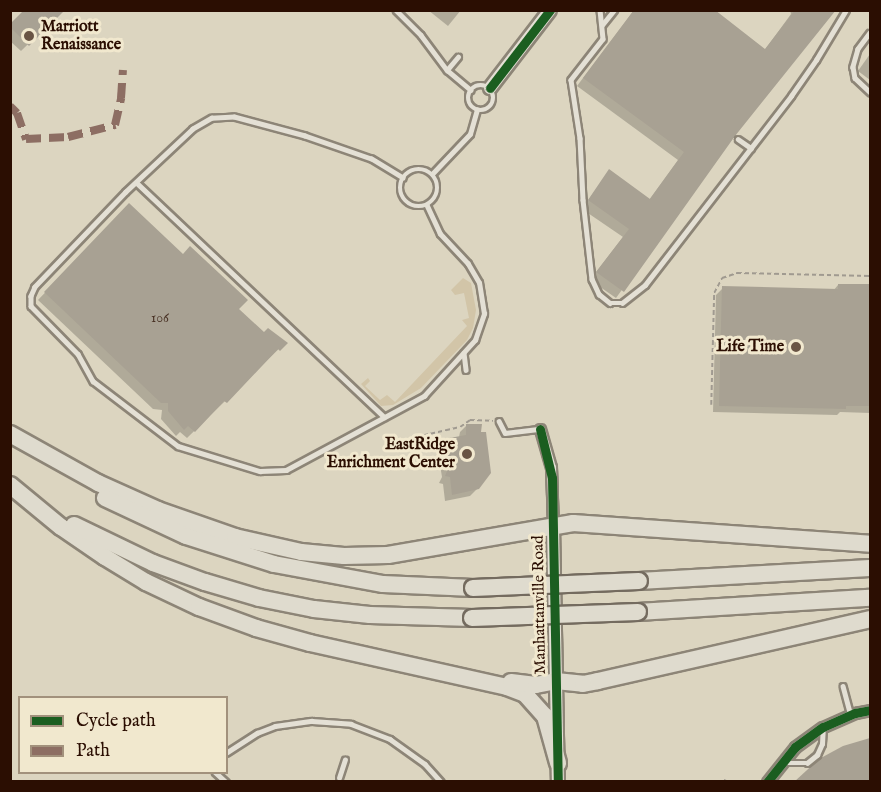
<!DOCTYPE html>
<html>
<head>
<meta charset="utf-8">
<style>
	body { margin:0 }
	#map { position:relative; width:881px; height:792px; overflow:hidden; background:#dcd5c0; font-family:"IM FELL English",serif }
	div>[style] { position:absolute }
	.green>* { inset:0; background:#d2c5a8 }
	.shadow>* { inset:0; background:#0003 }
	.building>* { inset:0; background:#a8a193 }
	.path>* { height:1.5px; margin-top:-0.75px; transform-origin:0; background:repeating-linear-gradient(90deg,#a09a90 0 4.5px,transparent 0 7.5px) }
	.roads { filter:drop-shadow(2px 0 #8d8577) drop-shadow(-2px 0 #8d8577) drop-shadow(0 2px #8d8577) drop-shadow(0 -2px #8d8577) }
	.lane>* { height:4.5px; margin:-2.25px; padding:0 2.25px; transform-origin:2.25px; border-radius:2.25px; background:#e4e0d5 }
	.lane>.ring { margin:-2.25px; padding:0; box-sizing:content-box; background:none; border:4.5px solid #e4e0d5; border-radius:50% }
	.street>* { height:9px; margin:-4.5px; padding:0 4.5px; transform-origin:4.5px; border-radius:4.5px; background:#e4e0d5 }
	.secondary>* { height:12px; margin:-6px; padding:0 6px; transform-origin:6px; border-radius:6px; background:#e4e0d5 }
	.highway>* { height:16px; margin:-8px; padding:0 8px; transform-origin:8px; border-radius:8px; background:#dfdbce }
	.bridges { filter:drop-shadow(2px 0 #746b5f) drop-shadow(-2px 0 #746b5f) drop-shadow(0 2px #746b5f) drop-shadow(0 -2px #746b5f) }
	.highway-bridge>* { height:16px; margin:-8px; padding:0 8px; transform-origin:8px; border-radius:8px; background:#dfdbce }
	.quiet>* { height:8px; margin-top:-4px; transform-origin:0; background:repeating-linear-gradient(90deg,#8d6e63 0 15px,transparent 0 23px) }
	.cycleway>* { height:9px; margin:-4.5px; padding:0 4.5px; transform-origin:4.5px; border-radius:4.5px; background:#1b5e20 }
	.dots>* { width:16px; height:16px; translate:-50% -50%; box-sizing:border-box; border:3px solid #f1e8ce; border-radius:50% }
	span { translate:-50% -50%; white-space:nowrap; text-align:center; line-height:1.15; -webkit-text-stroke:6px #f1e8ce; paint-order:stroke }
	.number-label { font-size:14px; color:#4a3326 }
	.number-label span { -webkit-text-stroke-width:0 }
	.poi-label { font-size:16px; color:#2b0e02; font-weight:700 }
	.left { translate:0 -50%; text-align:left }
	.right { translate:-100% -50%; text-align:right }
	.street-label { font-size:16px; color:#2b0e02 }
	.frame { position:absolute; inset:0; border:12px solid #2b0e02; pointer-events:none }
	.legend { position:absolute; left:18px; top:696px; width:210px; height:78px; box-sizing:border-box; background:#f1e8ce; border:2px solid #a2917c; margin:0; padding:8px 10px; list-style:none; font-size:18px; color:#2b0e02 }
	.legend li { display:flex; align-items:center; gap:12px; height:30px }
	.legend b { width:30px; border:2px solid #a2917c }
</style>
</head>
<body>
<div id="map">
	<div class="green">
		<div style="clip-path:polygon(463px 278px,471px 283px,476px 310px,473px 328px,467px 340px,421px 388px,393px 405px,381px 406px,361px 384px,368px 378px,370px 381px,365px 386px,380px 400px,387px 395px,395px 402px,467px 326px,462px 320px,469px 318px,464px 293px,455px 295px,451px 290px)"></div>
	</div>
	<div class="shadow">
		<div style="clip-path:polygon(63px 10px,21px 51px,10px 41px,10px 26px)"></div>
		<div style="clip-path:polygon(428px 10px,461px 10px,448px 26px)"></div>
		<div style="clip-path:polygon(634px 10px,712px 10px,764px 51px,791px 14px,790px 10px,834px 10px,734px 135px,616px 298px,590px 280px,623px 237px,582px 209px,609px 171px,649px 200px,678px 160px,577px 86px)"></div>
		<div style="clip-path:polygon(870px 54px,870px 80px,858px 71px)"></div>
		<div style="clip-path:polygon(129px 205px,264px 334px,285px 343px,187px 438px,180px 432px,176px 436px,161px 419px,162px 410px,153px 409px,38px 300px)"></div>
		<div style="clip-path:polygon(838px 285px,870px 286px,870px 413px,840px 412px,837px 415px,713px 412px,716px 295px,723px 288px,833px 291px)"></div>
		<div style="clip-path:polygon(467px 425px,478px 488px,470px 496px,445px 501px,443px 484px,439px 483px,442px 477px,437px 447px,444px 440px,459px 437px,460px 432px)"></div>
		<div style="clip-path:polygon(870px 741px,870px 782px,795px 782px,820px 760px,862px 742px)"></div>
	</div>
	<div class="building">
		<div style="clip-path:polygon(24px 10px,65px 10px,29px 46px,10px 27px,10px 24px)"></div>
		<div style="clip-path:polygon(634px 10px,715px 10px,765px 49px,795px 10px,836px 10px,735px 136px,624px 292px,596px 272px,629px 229px,588px 200px,609px 169px,650px 199px,684px 152px,583px 78px)"></div>
		<div style="clip-path:polygon(129px 203px,183px 254px,190px 246px,248px 300px,239px 309px,264px 332px,268px 328px,288px 343px,280px 351px,278px 349px,227px 403px,224px 401px,195px 432px,188px 426px,184px 430px,168px 411px,168px 403px,161px 403px,44px 292px)"></div>
		<div style="clip-path:polygon(838px 284px,870px 284px,870px 406px,846px 406px,846px 409px,719px 406px,722px 286px,838px 289px)"></div>
		<div style="clip-path:polygon(466px 424px,482px 424px,481px 432px,486px 432px,491px 473px,479px 489px,452px 495px,450px 477px,445px 476px,448px 469px,444px 439px,466px 435px)"></div>
		<div style="clip-path:polygon(870px 738px,870px 782px,794px 782px,819px 759px,843px 746px)"></div>
	</div>
	<div class="path">
		<div style="left:711px;top:405px;width:112px;rotate:-88.5deg"></div>
		<div style="left:714px;top:293px;width:17px;rotate:-62deg"></div>
		<div style="left:722px;top:278px;width:16px;rotate:-18deg"></div>
		<div style="left:737px;top:273px;width:133px;rotate:1.3deg"></div>
		<div style="left:416px;top:437px;width:45px;rotate:-12.8deg"></div>
		<div style="left:460px;top:427px;width:12px;rotate:-35deg"></div>
		<div style="left:470px;top:420px;width:23px;rotate:2deg"></div>
		<div style="left:724px;top:780px;width:5px;rotate:22deg"></div>
	</div>
	<div class="roads">
		<div class="lane">
			<div style="left:396px;top:10px;width:35px;rotate:45deg"></div>
			<div style="left:421px;top:35px;width:44px;rotate:53.4deg"></div>
			<div style="left:447px;top:70px;width:31px;rotate:40deg"></div>
			<div style="left:600px;top:10px;width:29px;rotate:84deg"></div>
			<div style="left:603px;top:39px;width:52px;rotate:128deg"></div>
			<div style="left:571px;top:80px;width:59px;rotate:81.2deg"></div>
			<div style="left:580px;top:138px;width:62px;rotate:87.2deg"></div>
			<div style="left:583px;top:200px;width:80px;rotate:83.5deg"></div>
			<div style="left:592px;top:279px;width:17px;rotate:65deg"></div>
			<div style="left:599px;top:294px;width:14px;rotate:39deg"></div>
			<div style="left:610px;top:303px;width:12px"></div>
			<div style="left:622px;top:303px;width:29px;rotate:-38deg"></div>
			<div style="left:645px;top:285px;width:239px;rotate:-52.3deg"></div>
			<div style="left:791px;top:96px;width:44px;rotate:-55.2deg"></div>
			<div style="left:816px;top:60px;width:58px;rotate:-59deg"></div>
			<div style="left:602px;top:25px;width:19px;rotate:-51deg"></div>
			<div style="left:870px;top:33px;width:20px;rotate:127deg"></div>
			<div style="left:858px;top:49px;width:19px;rotate:106deg"></div>
			<div style="left:853px;top:67px;width:11px;rotate:80deg"></div>
			<div style="left:855px;top:78px;width:21px;rotate:43deg"></div>
			<div style="left:447px;top:70px;width:17px;rotate:-50deg"></div>
			<div class="ring" style="left:468px;top:85px;width:21.5px;height:21.5px"></div>
			<div style="left:738px;top:139px;width:16px;rotate:35deg"></div>
			<div class="ring" style="left:400px;top:169px;width:33.5px;height:33.5px"></div>
			<div style="left:432px;top:174px;width:55px;rotate:-46.5deg"></div>
			<div style="left:470px;top:134px;width:25px;rotate:-74deg"></div>
			<div style="left:403px;top:178px;width:37px;rotate:-149deg"></div>
			<div style="left:371px;top:159px;width:70px;rotate:-160.8deg"></div>
			<div style="left:305px;top:136px;width:73px;rotate:-165deg"></div>
			<div style="left:234px;top:117px;width:22px;rotate:177deg"></div>
			<div style="left:212px;top:118px;width:22px;rotate:150deg"></div>
			<div style="left:193px;top:129px;width:92px;rotate:136.8deg"></div>
			<div style="left:126px;top:192px;width:132px;rotate:133.8deg"></div>
			<div style="left:35px;top:287px;width:10px;rotate:114deg"></div>
			<div style="left:31px;top:296px;width:10px;rotate:90deg"></div>
			<div style="left:31px;top:306px;width:67px;rotate:45.6deg"></div>
			<div style="left:78px;top:354px;width:31px;rotate:61deg"></div>
			<div style="left:93px;top:381px;width:107px;rotate:37.4deg"></div>
			<div style="left:178px;top:446px;width:86px;rotate:17deg"></div>
			<div style="left:260px;top:471px;width:26px;rotate:-2deg"></div>
			<div style="left:286px;top:470px;width:157px;rotate:-28.2deg"></div>
			<div style="left:424px;top:396px;width:76px;rotate:-47.7deg"></div>
			<div style="left:475px;top:340px;width:28px;rotate:-71deg"></div>
			<div style="left:484px;top:314px;width:31px;rotate:-99deg"></div>
			<div style="left:479px;top:283px;width:22px;rotate:-120deg"></div>
			<div style="left:468px;top:264px;width:41px;rotate:-133deg"></div>
			<div style="left:440px;top:234px;width:31px;rotate:-115deg"></div>
			<div style="left:138px;top:184px;width:339px;rotate:43.4deg"></div>
			<div style="left:464px;top:353px;width:17px;rotate:83deg"></div>
			<div style="left:499px;top:421px;width:13px;rotate:63deg"></div>
			<div style="left:505px;top:433px;width:35px;rotate:-7deg"></div>
			<div style="left:843px;top:686px;width:30px;rotate:75deg"></div>
			<div style="left:226px;top:753px;width:37px;rotate:-33deg"></div>
			<div style="left:257px;top:733px;width:19px;rotate:-21deg"></div>
			<div style="left:275px;top:726px;width:37px;rotate:-8deg"></div>
			<div style="left:312px;top:721px;width:39px;rotate:4deg"></div>
			<div style="left:351px;top:724px;width:42px;rotate:21deg"></div>
			<div style="left:390px;top:739px;width:43px;rotate:35.5deg"></div>
			<div style="left:425px;top:764px;width:24px;rotate:48deg"></div>
			<div style="left:783px;top:763px;width:24px"></div>
			<div style="left:807px;top:763px;width:13px;rotate:-39deg"></div>
			<div style="left:817px;top:755px;width:12px;rotate:-66deg"></div>
			<div style="left:822px;top:744px;width:17px;rotate:-87deg"></div>
			<div style="left:215px;top:772px;width:15px;rotate:42deg"></div>
			<div style="left:339px;top:778px;width:19px;rotate:-72deg"></div>
		</div>
		<div class="street">
			<div style="left:540px;top:429px;width:40px;rotate:74deg"></div>
			<div style="left:551px;top:467px;width:59px;rotate:88.1deg"></div>
			<div style="left:767px;top:782px;width:45px;rotate:-51.3deg"></div>
			<div style="left:795px;top:747px;width:34px;rotate:-36deg"></div>
			<div style="left:823px;top:727px;width:35px;rotate:-24deg"></div>
			<div style="left:855px;top:713px;width:15px;rotate:-11deg"></div>
		</div>
		<div class="secondary">
			<div style="left:490px;top:88px;width:98px;rotate:-52.4deg"></div>
			<div style="left:553px;top:526px;width:256px;rotate:88.9deg"></div>
		</div>
		<div class="highway">
			<div style="left:10px;top:434px;width:101px;rotate:29.1deg"></div>
			<div style="left:98px;top:483px;width:66px;rotate:24.2deg"></div>
			<div style="left:158px;top:510px;width:82px;rotate:19.3deg"></div>
			<div style="left:235px;top:537px;width:68px;rotate:12.8deg"></div>
			<div style="left:301px;top:552px;width:43px;rotate:5.3deg"></div>
			<div style="left:344px;top:556px;width:44px;rotate:-1.3deg"></div>
			<div style="left:388px;top:555px;width:188px;rotate:-9.8deg"></div>
			<div style="left:573px;top:523px;width:298px;rotate:4deg"></div>
			<div style="left:10px;top:485px;width:66px;rotate:39.5deg"></div>
			<div style="left:61px;top:527px;width:53px;rotate:34.3deg"></div>
			<div style="left:105px;top:557px;width:48px;rotate:31.4deg"></div>
			<div style="left:146px;top:582px;width:59px;rotate:25.3deg"></div>
			<div style="left:199px;top:607px;width:61px;rotate:20.2deg"></div>
			<div style="left:256px;top:628px;width:56px;rotate:15.5deg"></div>
			<div style="left:310px;top:643px;width:202px;rotate:12.6deg"></div>
			<div style="left:507px;top:687px;width:19px;rotate:21deg"></div>
			<div style="left:525px;top:694px;width:30px;rotate:48deg"></div>
			<div style="left:545px;top:716px;width:49px;rotate:74.5deg"></div>
			<div style="left:105px;top:498px;width:89px;rotate:25.1deg"></div>
			<div style="left:186px;top:536px;width:92px;rotate:17.7deg"></div>
			<div style="left:274px;top:564px;width:111px;rotate:10.4deg"></div>
			<div style="left:383px;top:584px;width:90px;rotate:2.5deg"></div>
			<div style="left:74px;top:525px;width:88px;rotate:25.7deg"></div>
			<div style="left:153px;top:563px;width:55px;rotate:20.1deg"></div>
			<div style="left:205px;top:582px;width:56px;rotate:16.5deg"></div>
			<div style="left:259px;top:598px;width:56px;rotate:11.3deg"></div>
			<div style="left:314px;top:609px;width:56px;rotate:6.1deg"></div>
			<div style="left:370px;top:615px;width:102px;rotate:1.7deg"></div>
			<div style="left:639px;top:581px;width:231px;rotate:-3.2deg"></div>
			<div style="left:638px;top:612px;width:232px;rotate:-3.5deg"></div>
			<div style="left:511px;top:682px;width:25px;rotate:7deg"></div>
			<div style="left:536px;top:685px;width:20px;rotate:-11deg"></div>
			<div style="left:556px;top:681px;width:27px;rotate:6deg"></div>
			<div style="left:583px;top:684px;width:15px;rotate:-11deg"></div>
			<div style="left:598px;top:681px;width:279px;rotate:-12.8deg"></div>
		</div>
	</div>
	<div class="bridges">
		<div class="highway-bridge">
			<div style="left:473px;top:588px;width:166px;rotate:-2.4deg"></div>
			<div style="left:472px;top:618px;width:166px;rotate:-2.1deg"></div>
		</div>
	</div>
	<div class="quiet">
		<div style="left:10px;top:106px;width:10px;rotate:45deg"></div>
		<div style="left:17px;top:113px;width:28px;rotate:71deg"></div>
		<div style="left:26px;top:139px;width:42px;rotate:-2.7deg"></div>
		<div style="left:68px;top:137px;width:49px;rotate:-14.3deg"></div>
		<div style="left:115px;top:125px;width:28px;rotate:-77deg"></div>
		<div style="left:121px;top:98px;width:28px;rotate:-86deg"></div>
	</div>
	<div class="cycleway">
		<div style="left:490px;top:88px;width:98px;rotate:-52.4deg"></div>
		<div style="left:540px;top:429px;width:50px;rotate:76.2deg"></div>
		<div style="left:552px;top:478px;width:304px;rotate:88.9deg"></div>
		<div style="left:767px;top:782px;width:45px;rotate:-51.3deg"></div>
		<div style="left:795px;top:747px;width:34px;rotate:-36deg"></div>
		<div style="left:823px;top:727px;width:35px;rotate:-24deg"></div>
		<div style="left:855px;top:713px;width:15px;rotate:-11deg"></div>
	</div>
	<div class="dots">
		<div style="left:29px;top:36px;background:#695444"></div>
		<div style="left:796px;top:347px;background:#695444"></div>
		<div style="left:467px;top:454px;background:#695444"></div>
	</div>
	<div class="number-label">
		<span style="left:160px;top:318px">106</span>
	</div>
	<div class="poi-label">
		<span class="left" style="left:41px;top:36px">Marriott<br>Renaissance</span>
		<span class="right" style="left:784px;top:347px">Life Time</span>
		<span class="right" style="left:455px;top:454px">EastRidge<br>Enrichment Center</span>
	</div>
	<div class="street-label">
		<span style="left:540px;top:605px;rotate:-91deg">Manhattanville Road</span>
	</div>
	<div class="frame"></div>
	<ul class="legend">
	<li><b style="height:8px;background:#1b5e20"></b>Cycle path</li>
	<li><b style="height:8px;background:#8d6e63"></b>Path</li>
	</ul>
</div>
</body>
</html>
